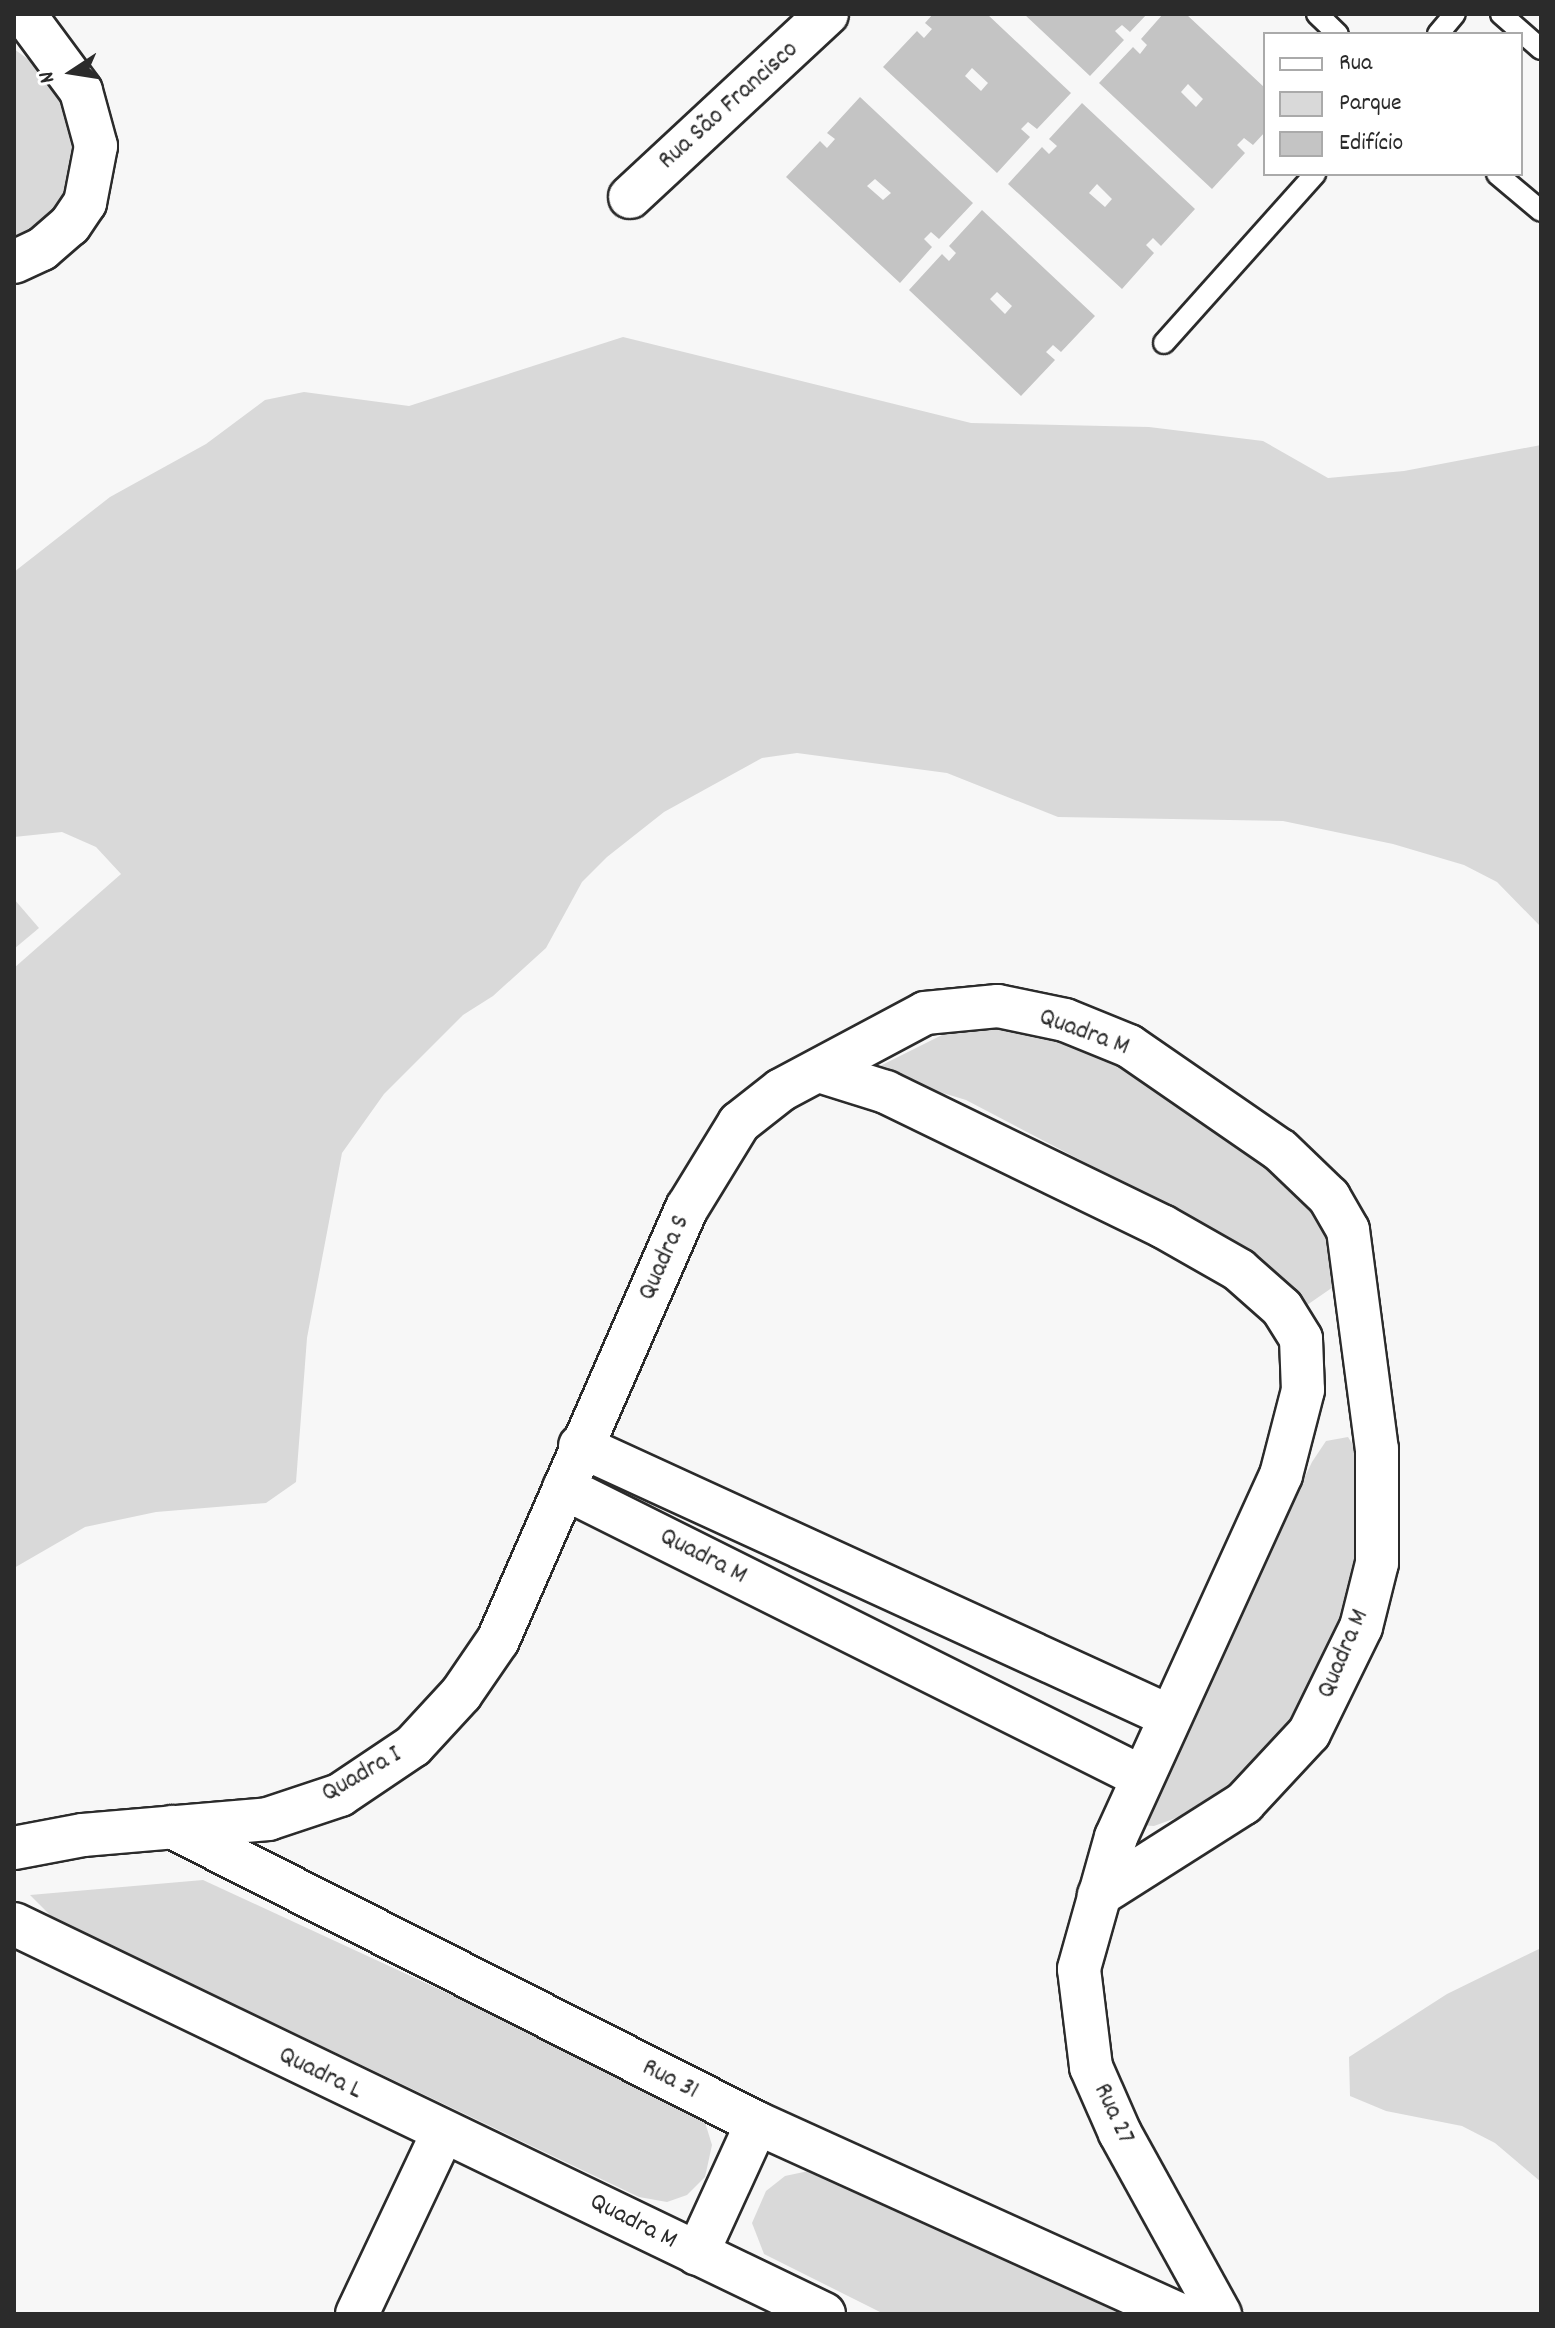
<!DOCTYPE html>
<html>
<head>
<meta charset="utf-8">
<style>
	body { margin:0 }
	#map { position:relative; width:1555px; height:2328px; overflow:hidden; background:#f7f7f7; font-family:Dekko,sans-serif }
	div>[style] { position:absolute }
	.green>* { inset:0; background:#d9d9d9 }
	.building>* { inset:0; background:#c4c4c4 }
	.roads { filter:drop-shadow(2px 0 #2b2b2b) drop-shadow(-2px 0 #2b2b2b) drop-shadow(0 2px #2b2b2b) drop-shadow(0 -2px #2b2b2b) }
	.service>* { height:20px; margin:-10px; padding:0 10px; transform-origin:10px; border-radius:10px; background:#fff }
	.minor>* { height:42px; margin:-21px; padding:0 21px; transform-origin:21px; border-radius:21px; background:#fff }
	span { translate:-50% -50%; white-space:nowrap; text-align:center; line-height:1.15; -webkit-text-stroke:6px #fff; paint-order:stroke }
	.street-label { font-size:26px; color:#2b2b2b }
	.frame { position:absolute; inset:0; border:16px solid #2b2b2b; pointer-events:none }
	.legend { position:absolute; left:1263px; top:32px; width:260px; height:144px; box-sizing:border-box; background:#fff; border:2px solid #aaa; margin:0; padding:10px 14px; list-style:none; font-size:24px; color:#2b2b2b }
	.legend li { display:flex; align-items:center; gap:16px; height:40px }
	.legend b { width:40px; border:2px solid #aaa }
	.north { position:absolute; left:32px; top:32px; width:80px; height:80px; -webkit-text-stroke:6px #fff; paint-order:stroke; rotate:258deg; font-size:22px; font-weight:700; line-height:32px; text-align:center; color:#2b2b2b }
	.north::after { content:''; display:block; margin:auto; width:28px; height:36px; background:#2b2b2b; clip-path:polygon(50% 0,100% 100%,50% 72%,0 100%) }
</style>
</head>
<body>
<div id="map">
	<div class="green">
		<div style="clip-path:polygon(14px 49px,50px 75px,82px 141px,75px 185px,53px 221px,14px 246px)"></div>
		<div style="clip-path:polygon(623px 337px,971px 423px,1149px 427px,1263px 441px,1328px 478px,1404px 471px,1541px 445px,1541px 927px,1497px 882px,1464px 865px,1393px 844px,1283px 821px,1058px 817px,947px 773px,797px 753px,762px 758px,664px 812px,607px 857px,582px 882px,546px 948px,493px 996px,463px 1015px,384px 1094px,342px 1153px,307px 1338px,296px 1482px,266px 1503px,156px 1512px,85px 1527px,14px 1568px,14px 968px,121px 874px,96px 847px,62px 832px,14px 837px,14px 572px,110px 497px,206px 444px,265px 400px,304px 392px,409px 406px)"></div>
		<div style="clip-path:polygon(14px 899px,39px 928px,14px 949px)"></div>
		<div style="clip-path:polygon(1003px 1026px,1094px 1049px,1238px 1142px,1304px 1195px,1330px 1237px,1336px 1285px,1307px 1305px,1199px 1222px,966px 1100px,870px 1071px,944px 1034px)"></div>
		<div style="clip-path:polygon(1348px 1437px,1360px 1456px,1354px 1566px,1337px 1634px,1307px 1696px,1267px 1752px,1230px 1787px,1187px 1814px,1154px 1826px,1138px 1825px,1312px 1462px,1326px 1441px)"></div>
		<div style="clip-path:polygon(203px 1880px,588px 2058px,704px 2119px,712px 2145px,705px 2177px,687px 2195px,667px 2202px,639px 2197px,53px 1918px,30px 1895px)"></div>
		<div style="clip-path:polygon(1541px 1948px,1541px 2182px,1495px 2143px,1462px 2126px,1386px 2111px,1350px 2096px,1349px 2057px,1447px 1994px)"></div>
		<div style="clip-path:polygon(818px 2169px,1121px 2314px,884px 2314px,764px 2254px,752px 2223px,766px 2191px,785px 2176px)"></div>
	</div>
	<div class="building">
		<div style="clip-path:polygon(evenodd,933px 14px,987px 14px,1071px 93px,1037px 129px,1028px 122px,1021px 129px,1030px 137px,997px 173px,883px 67px,917px 31px,924px 38px,932px 29px,925px 23px,933px 14px,972px 68px,988px 83px,981px 91px,965px 76px,972px 68px)"></div>
		<div style="clip-path:polygon(1024px 14px,1147px 14px,1130px 32px,1122px 25px,1115px 31px,1124px 40px,1090px 76px)"></div>
		<div style="clip-path:polygon(evenodd,1163px 14px,1186px 14px,1265px 88px,1265px 132px,1253px 145px,1244px 138px,1237px 145px,1245px 153px,1212px 189px,1099px 83px,1133px 47px,1140px 54px,1147px 45px,1141px 39px,1163px 14px,1188px 84px,1203px 99px,1196px 107px,1181px 92px,1188px 84px)"></div>
		<div style="clip-path:polygon(evenodd,860px 97px,973px 203px,939px 239px,931px 232px,924px 239px,932px 247px,900px 283px,786px 177px,820px 141px,827px 148px,835px 139px,827px 133px,860px 97px,875px 179px,891px 193px,883px 200px,867px 186px,875px 179px)"></div>
		<div style="clip-path:polygon(evenodd,1082px 103px,1195px 209px,1161px 246px,1153px 238px,1146px 245px,1154px 253px,1122px 289px,1008px 184px,1042px 147px,1049px 154px,1057px 146px,1049px 139px,1082px 103px,1097px 184px,1112px 199px,1105px 207px,1089px 193px,1097px 184px)"></div>
		<div style="clip-path:polygon(evenodd,982px 210px,1095px 316px,1061px 352px,1053px 345px,1046px 352px,1055px 360px,1021px 396px,909px 290px,942px 254px,949px 261px,956px 253px,949px 246px,982px 210px,997px 292px,1012px 306px,1005px 314px,990px 299px,997px 292px)"></div>
	</div>
	<div class="roads">
		<div class="service">
			<div style="left:1317px;top:14px;width:29px;rotate:44deg"></div>
			<div style="left:1501px;top:14px;width:53px;rotate:41.2deg"></div>
			<div style="left:1438px;top:34px;width:26px;rotate:-50deg"></div>
			<div style="left:1497px;top:174px;width:57px;rotate:40.1deg"></div>
			<div style="left:1164px;top:343px;width:227px;rotate:-48.2deg"></div>
		</div>
		<div class="minor">
			<div style="left:630px;top:197px;width:269px;rotate:-42.9deg"></div>
			<div style="left:14px;top:262px;width:31px;rotate:-25deg"></div>
			<div style="left:42px;top:249px;width:37px;rotate:-41deg"></div>
			<div style="left:70px;top:225px;width:27px;rotate:-56deg"></div>
			<div style="left:85px;top:203px;width:58px;rotate:-79.1deg"></div>
			<div style="left:96px;top:146px;width:57px;rotate:-105.3deg"></div>
			<div style="left:81px;top:91px;width:96px;rotate:-126.5deg"></div>
			<div style="left:819px;top:1071px;width:70px;rotate:17.4deg"></div>
			<div style="left:886px;top:1092px;width:307px;rotate:25.9deg"></div>
			<div style="left:1162px;top:1226px;width:89px;rotate:29.7deg"></div>
			<div style="left:1239px;top:1270px;width:57px;rotate:41.5deg"></div>
			<div style="left:1282px;top:1308px;width:36px;rotate:58deg"></div>
			<div style="left:1301px;top:1339px;width:51px;rotate:87.8deg"></div>
			<div style="left:1303px;top:1390px;width:88px;rotate:104.5deg"></div>
			<div style="left:1281px;top:1475px;width:398px;rotate:114.5deg"></div>
			<div style="left:1116px;top:1837px;width:137px;rotate:105.7deg"></div>
			<div style="left:1079px;top:1969px;width:99px;rotate:83deg"></div>
			<div style="left:1091px;top:2067px;width:72px;rotate:66.3deg"></div>
			<div style="left:1120px;top:2133px;width:207px;rotate:61.1deg"></div>
			<div style="left:580px;top:1446px;width:648px;rotate:24.63deg"></div>
			<div style="left:564px;top:1488px;width:646px;rotate:26.57deg"></div>
			<div style="left:172px;top:1827px;width:656px;rotate:26.84deg"></div>
			<div style="left:757px;top:2123px;width:463px;rotate:24.4deg"></div>
			<div style="left:14px;top:1848px;width:70px;rotate:-10.7deg"></div>
			<div style="left:83px;top:1835px;width:186px;rotate:-4.9deg"></div>
			<div style="left:268px;top:1819px;width:76px;rotate:-18.4deg"></div>
			<div style="left:340px;top:1795px;width:88px;rotate:-33.9deg"></div>
			<div style="left:413px;top:1746px;width:71px;rotate:-47.3deg"></div>
			<div style="left:461px;top:1694px;width:65px;rotate:-55.6deg"></div>
			<div style="left:498px;top:1640px;width:472px;rotate:-66.4deg"></div>
			<div style="left:687px;top:1208px;width:100px;rotate:-58.5deg"></div>
			<div style="left:739px;top:1123px;width:53px;rotate:-38.2deg"></div>
			<div style="left:781px;top:1090px;width:163px;rotate:-28.1deg"></div>
			<div style="left:925px;top:1013px;width:73px;rotate:-5.5deg"></div>
			<div style="left:998px;top:1006px;width:68px;rotate:11.8deg"></div>
			<div style="left:1065px;top:1020px;width:69px;rotate:22.1deg"></div>
			<div style="left:1129px;top:1046px;width:183px;rotate:34.6deg"></div>
			<div style="left:1280px;top:1150px;width:68px;rotate:43.8deg"></div>
			<div style="left:1329px;top:1197px;width:38px;rotate:60deg"></div>
			<div style="left:1348px;top:1230px;width:221px;rotate:82.5deg"></div>
			<div style="left:1377px;top:1449px;width:114px;rotate:90deg"></div>
			<div style="left:1377px;top:1563px;width:66px;rotate:104deg"></div>
			<div style="left:1361px;top:1627px;width:118px;rotate:116.1deg"></div>
			<div style="left:1309px;top:1733px;width:96px;rotate:132.9deg"></div>
			<div style="left:1244px;top:1803px;width:172px;rotate:147.6deg"></div>
			<div style="left:14px;top:1924px;width:899px;rotate:25.71deg"></div>
			<div style="left:697px;top:2254px;width:144px;rotate:-65.4deg"></div>
			<div style="left:357px;top:2314px;width:199px;rotate:-64.7deg"></div>
		</div>
	</div>
	<div class="street-label">
		<span style="left:729px;top:106px;rotate:-42deg">Rua São Francisco</span>
		<span style="left:1084px;top:1033px;rotate:20deg">Quadra M</span>
		<span style="left:665px;top:1258px;rotate:-66deg">Quadra S</span>
		<span style="left:703px;top:1557px;rotate:27deg">Quadra M</span>
		<span style="left:1344px;top:1654px;rotate:-67deg">Quadra M</span>
		<span style="left:362px;top:1775px;rotate:-30deg">Quadra I</span>
		<span style="left:320px;top:2074px;rotate:26deg">Quadra L</span>
		<span style="left:670px;top:2080px;rotate:27deg">Rua 31</span>
		<span style="left:1113px;top:2114px;rotate:65deg">Rua 27</span>
		<span style="left:633px;top:2222px;rotate:27deg">Quadra M</span>
	</div>
	<div class="frame"></div>
	<ul class="legend">
	<li><b style="height:10px;background:#fff"></b>Rua</li>
	<li><b style="height:22px;background:#d9d9d9"></b>Parque</li>
	<li><b style="height:22px;background:#c4c4c4"></b>Edifício</li>
	</ul>
	<div class="north">N</div>
</div>
</body>
</html>
